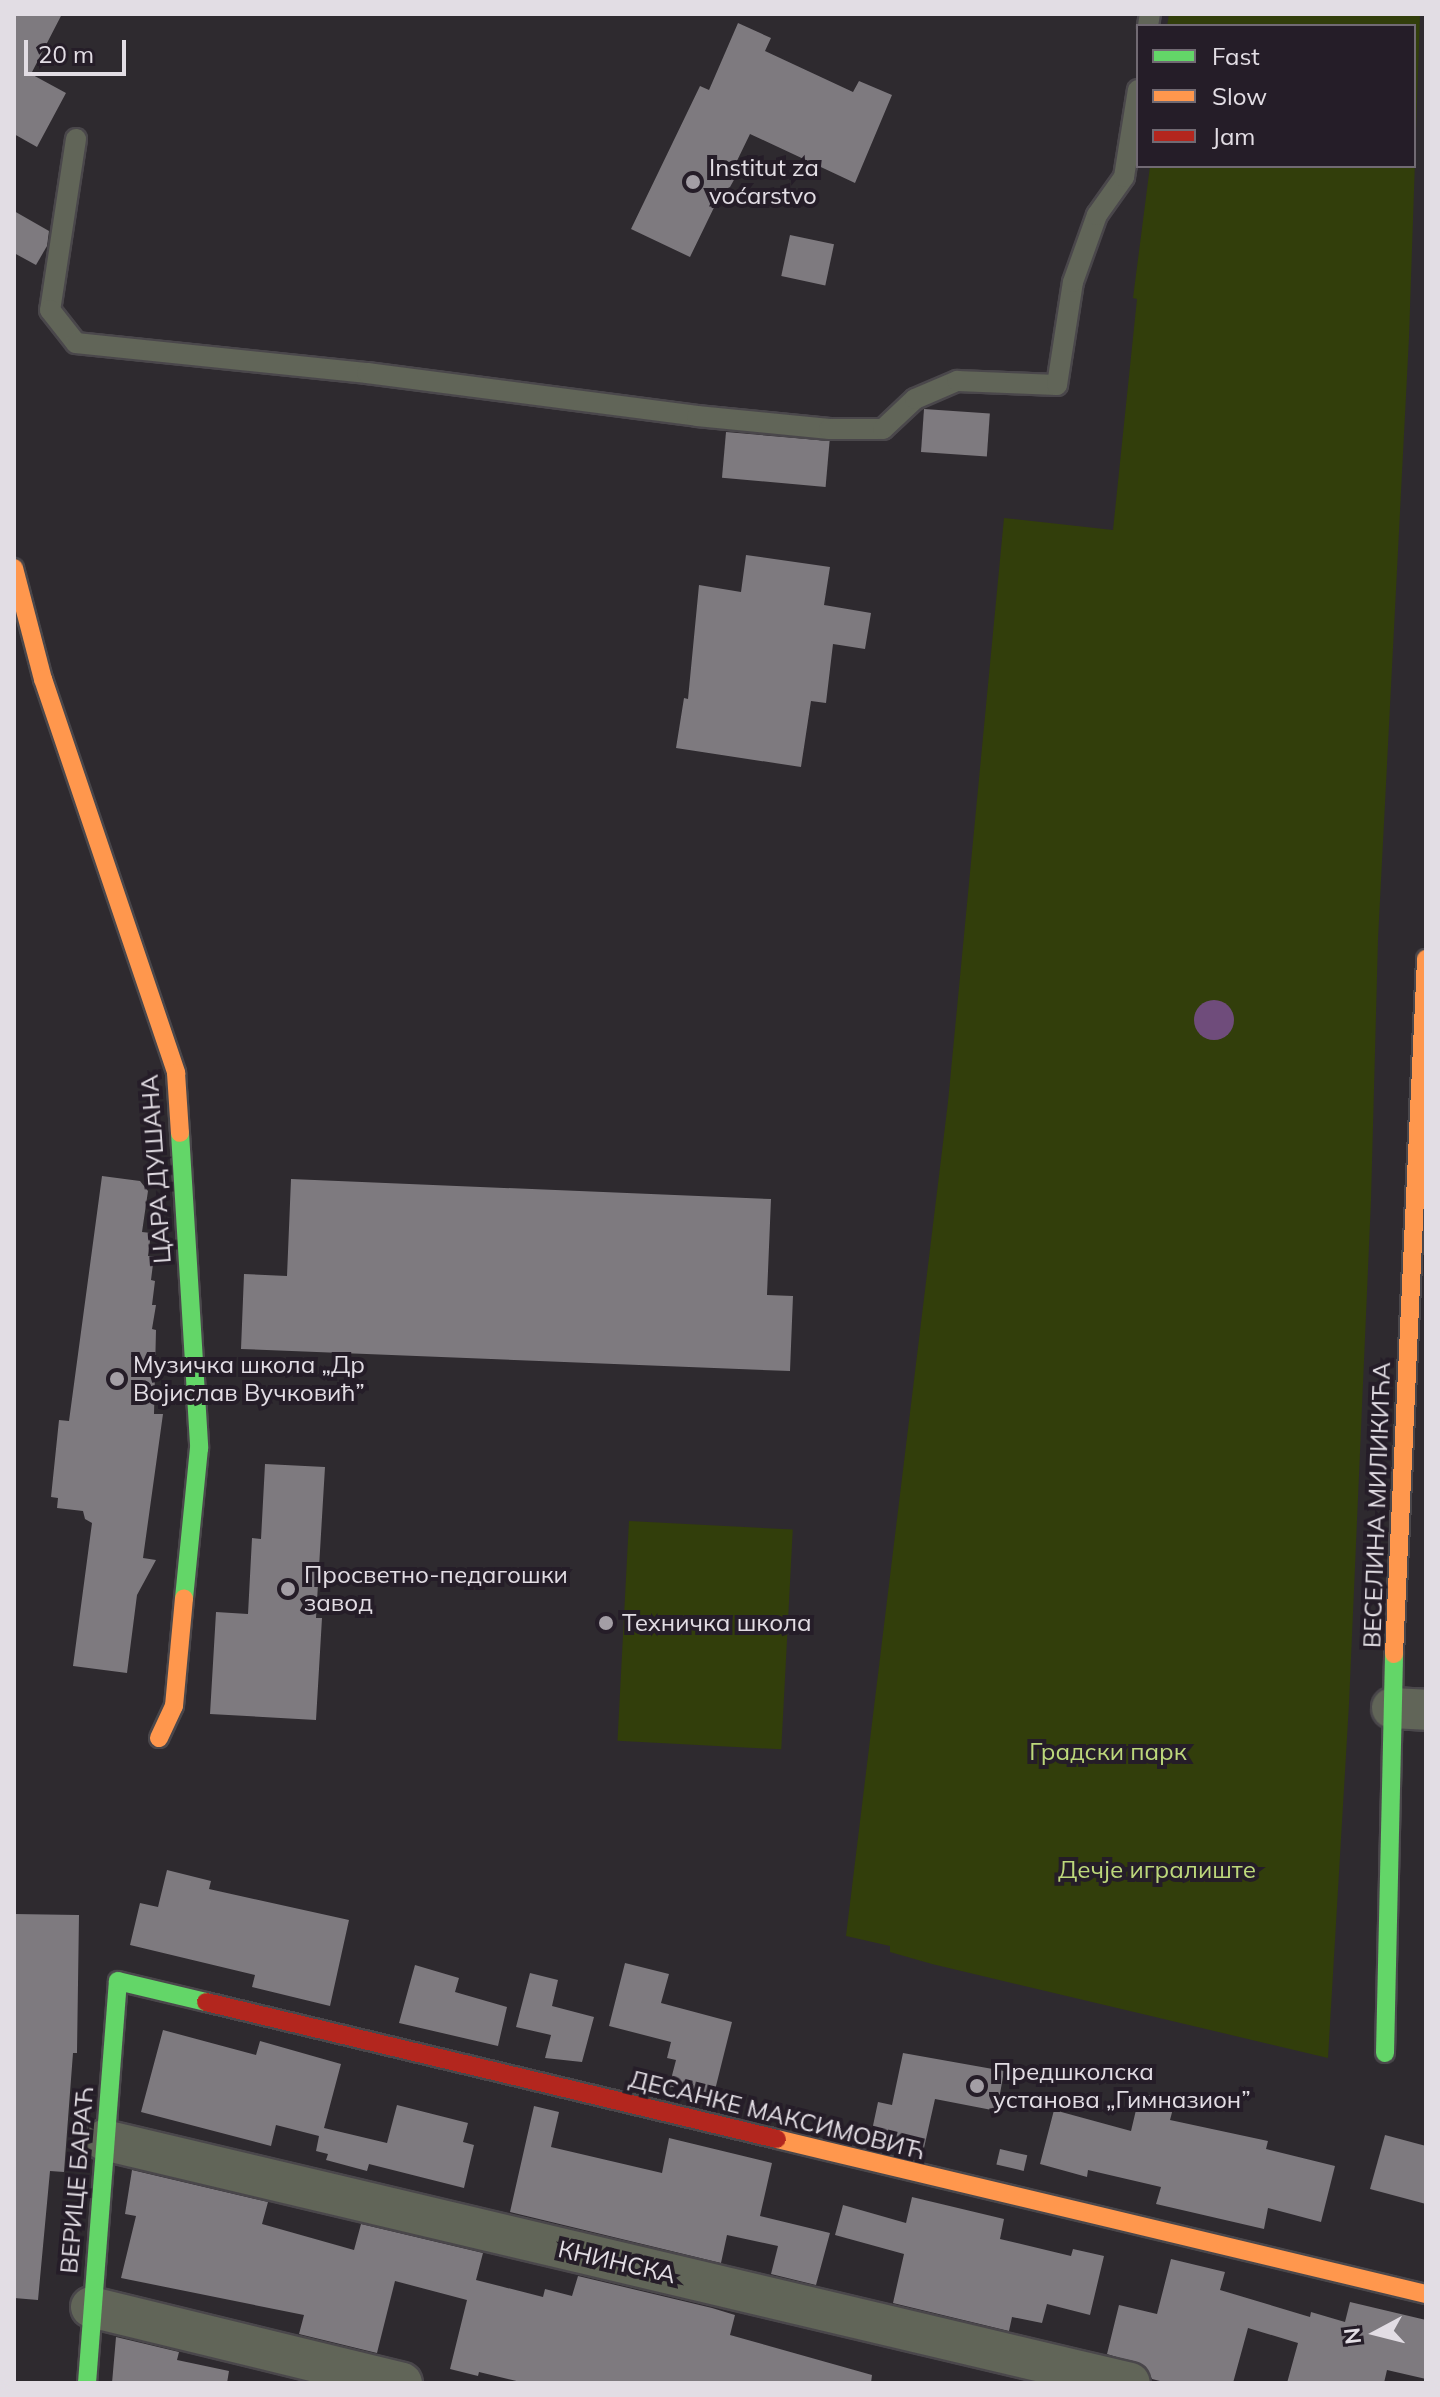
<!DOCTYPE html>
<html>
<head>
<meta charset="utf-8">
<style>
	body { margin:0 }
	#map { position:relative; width:1440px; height:2397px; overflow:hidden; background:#2e2a2f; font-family:Mulish,sans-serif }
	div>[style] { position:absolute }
	.green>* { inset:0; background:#323e0b; transform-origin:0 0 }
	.water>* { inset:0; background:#6f4c7b }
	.round { border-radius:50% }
	.building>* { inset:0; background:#7e7a7f; transform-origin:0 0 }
	.roads { filter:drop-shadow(2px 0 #4a474b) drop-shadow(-2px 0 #4a474b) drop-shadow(0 2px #4a474b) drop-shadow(0 -2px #4a474b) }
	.lane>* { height:20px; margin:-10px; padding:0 10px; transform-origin:10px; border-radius:10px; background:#616558 }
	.street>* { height:40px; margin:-20px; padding:0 20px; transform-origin:20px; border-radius:20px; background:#616558 }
	.fast>* { height:18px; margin:-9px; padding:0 9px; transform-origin:9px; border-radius:9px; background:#63d668 }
	.slow>* { height:18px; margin:-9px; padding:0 9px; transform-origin:9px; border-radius:9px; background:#ff974d }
	.jam>* { height:18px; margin:-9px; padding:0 9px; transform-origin:9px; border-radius:9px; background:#b3261e }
	.dots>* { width:22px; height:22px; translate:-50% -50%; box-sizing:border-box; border:4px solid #251d28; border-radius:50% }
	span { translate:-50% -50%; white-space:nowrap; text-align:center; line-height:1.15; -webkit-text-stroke:8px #251d28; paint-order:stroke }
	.poi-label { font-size:24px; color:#e2dde4 }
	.left { translate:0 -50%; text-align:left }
	.street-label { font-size:24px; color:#e2dde4 }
	.park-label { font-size:24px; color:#bdd87b }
	.frame { position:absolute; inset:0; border:16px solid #e2dde4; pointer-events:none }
	.legend { position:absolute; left:1136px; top:24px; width:280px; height:144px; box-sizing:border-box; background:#251d28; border:2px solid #716a73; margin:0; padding:10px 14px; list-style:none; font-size:24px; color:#e2dde4 }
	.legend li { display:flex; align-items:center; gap:16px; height:40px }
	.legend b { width:40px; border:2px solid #716a73 }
	.north { position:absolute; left:1336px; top:2293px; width:80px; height:80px; -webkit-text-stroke:6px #251d28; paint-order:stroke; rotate:263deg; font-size:22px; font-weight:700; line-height:32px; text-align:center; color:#e2dde4 }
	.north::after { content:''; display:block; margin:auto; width:28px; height:36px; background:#e2dde4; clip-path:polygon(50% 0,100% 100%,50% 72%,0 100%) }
	.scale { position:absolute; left:24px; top:40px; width:102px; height:36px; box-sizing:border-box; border:4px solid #e2dde4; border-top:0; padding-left:10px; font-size:24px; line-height:28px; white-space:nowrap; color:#e2dde4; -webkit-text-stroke:6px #251d28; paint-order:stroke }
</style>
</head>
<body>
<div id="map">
	<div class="green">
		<div style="clip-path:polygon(1169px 14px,1420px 14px,1409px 337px,1378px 939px,1371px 1200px,1349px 1704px,1328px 2058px,932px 1964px,890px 1952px,890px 1946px,846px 1936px,948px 1102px,1004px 518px,1113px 530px,1137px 299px,1133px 298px,1150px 166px,1414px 166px,1414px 26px,1167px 26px)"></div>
		<div style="left:629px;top:1521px;width:164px;height:220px;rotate:3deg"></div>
	</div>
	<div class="water">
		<div class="round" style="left:1194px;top:1000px;width:40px;height:40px"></div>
	</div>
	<div class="building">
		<div style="clip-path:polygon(14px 14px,62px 14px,31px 74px,66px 93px,37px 147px,14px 134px)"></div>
		<div style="clip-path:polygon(738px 23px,771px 38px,765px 51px,853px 92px,859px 81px,892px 95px,855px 183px,750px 134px,733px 169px,735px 178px,730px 187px,722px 191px,690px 257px,631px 229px,700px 86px,709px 90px)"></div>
		<div style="clip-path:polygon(14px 211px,49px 231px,47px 246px,36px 265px,14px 253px)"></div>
		<div style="left:790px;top:235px;width:45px;height:42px;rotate:12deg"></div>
		<div style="left:924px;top:409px;width:66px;height:43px;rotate:4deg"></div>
		<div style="left:726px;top:432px;width:104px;height:46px;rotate:5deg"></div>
		<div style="clip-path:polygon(746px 555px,830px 567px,824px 605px,871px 613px,865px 649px,833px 644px,826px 703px,811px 701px,801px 767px,676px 748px,684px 698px,688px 699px,699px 585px,741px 592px)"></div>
		<div style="clip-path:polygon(102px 1176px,140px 1181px,148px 1191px,142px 1232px,151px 1233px,148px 1256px,154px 1256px,151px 1280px,155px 1281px,152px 1305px,156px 1305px,152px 1329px,156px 1330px,154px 1414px,163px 1414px,143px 1558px,156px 1560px,137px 1595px,127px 1673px,73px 1666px,92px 1523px,85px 1519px,83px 1511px,57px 1508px,58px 1498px,51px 1497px,59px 1420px,69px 1421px)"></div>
		<div style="clip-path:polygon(291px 1179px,771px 1199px,767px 1295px,793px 1296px,790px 1371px,241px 1349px,244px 1274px,287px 1276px)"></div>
		<div style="clip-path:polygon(265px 1464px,325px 1467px,316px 1618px,322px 1618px,316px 1720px,210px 1714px,216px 1612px,248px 1614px,252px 1538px,261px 1539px)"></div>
		<div style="clip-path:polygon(167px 1870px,211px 1881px,209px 1889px,349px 1920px,330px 2006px,252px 1987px,255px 1975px,130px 1945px,140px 1903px,158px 1907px)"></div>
		<div style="clip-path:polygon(14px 1914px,79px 1915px,77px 2053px,73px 2053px,64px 2172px,50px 2171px,38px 2300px,14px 2298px)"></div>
		<div style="clip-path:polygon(625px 1963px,669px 1974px,661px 2003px,732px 2022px,713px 2098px,669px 2087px,676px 2060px,667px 2058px,671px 2042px,609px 2026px)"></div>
		<div style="clip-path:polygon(415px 1965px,459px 1978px,455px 1992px,507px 2007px,498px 2046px,399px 2023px)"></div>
		<div style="clip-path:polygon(530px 1973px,558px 1980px,552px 2006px,594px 2017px,582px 2062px,545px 2058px,551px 2035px,516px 2027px)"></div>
		<div style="clip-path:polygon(163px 2030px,256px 2055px,260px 2041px,341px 2064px,324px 2128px,387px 2143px,397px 2105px,468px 2123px,463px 2142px,474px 2145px,464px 2188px,369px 2164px,367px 2171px,326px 2160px,328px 2154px,316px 2151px,319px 2136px,276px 2125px,271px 2146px,141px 2112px)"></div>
		<div style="clip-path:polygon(903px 2053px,1004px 2071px,997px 2111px,935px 2099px,924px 2148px,871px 2135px,878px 2102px,892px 2105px)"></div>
		<div style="clip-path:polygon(1140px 2093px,1175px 2101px,1170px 2120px,1268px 2141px,1266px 2149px,1335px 2166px,1321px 2222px,1268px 2208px,1264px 2229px,1156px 2204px,1161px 2187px,1088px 2170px,1087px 2177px,1040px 2164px,1054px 2110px,1131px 2131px)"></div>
		<div style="clip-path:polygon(534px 2106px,559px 2112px,551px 2147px,662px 2173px,669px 2138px,772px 2163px,760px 2216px,830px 2233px,816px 2285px,771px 2274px,778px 2246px,727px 2235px,721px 2263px,510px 2212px)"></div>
		<div style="clip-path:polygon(1385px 2135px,1426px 2146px,1426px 2204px,1370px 2189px)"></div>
		<div style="left:1000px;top:2149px;width:28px;height:16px;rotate:13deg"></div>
		<div style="clip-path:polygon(132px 2170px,268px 2202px,262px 2224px,354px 2250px,361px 2224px,483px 2253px,476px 2280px,543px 2297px,545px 2289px,572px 2296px,578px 2276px,712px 2308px,735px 2315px,730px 2335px,872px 2375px,871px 2383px,525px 2383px,479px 2372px,478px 2376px,450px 2369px,467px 2300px,395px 2281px,377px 2353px,299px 2334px,304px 2315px,121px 2278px,136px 2216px,125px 2214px)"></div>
		<div style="clip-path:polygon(912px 2197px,1004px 2219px,1000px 2239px,1071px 2256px,1073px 2249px,1104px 2256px,1090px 2315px,1047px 2304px,1042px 2323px,1012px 2317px,1009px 2331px,893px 2303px,904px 2254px,835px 2235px,843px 2205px,906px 2223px)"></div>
		<div style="clip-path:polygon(1171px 2259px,1225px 2272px,1220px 2290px,1310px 2317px,1311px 2312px,1345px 2322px,1350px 2302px,1426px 2320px,1426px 2379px,1387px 2370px,1384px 2383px,1287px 2383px,1298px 2343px,1248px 2328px,1233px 2383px,1168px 2383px,1152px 2379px,1145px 2366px,1107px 2354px,1119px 2305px,1157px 2314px)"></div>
		<div style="clip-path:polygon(116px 2337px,179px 2352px,177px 2360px,229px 2371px,227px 2383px,112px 2383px)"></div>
	</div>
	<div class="roads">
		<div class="lane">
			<div style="left:1148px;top:26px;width:12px;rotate:-81deg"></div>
			<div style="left:76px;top:139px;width:173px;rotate:98.6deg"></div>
			<div style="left:50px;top:310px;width:42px;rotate:51.8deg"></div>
			<div style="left:76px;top:343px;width:293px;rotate:5.9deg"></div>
			<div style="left:367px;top:373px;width:333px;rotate:7.4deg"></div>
			<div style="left:697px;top:416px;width:133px;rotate:5.6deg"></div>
			<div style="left:829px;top:429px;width:54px"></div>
			<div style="left:883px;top:429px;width:44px;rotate:-43.2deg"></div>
			<div style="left:915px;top:399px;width:46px;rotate:-23.2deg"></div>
			<div style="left:957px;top:381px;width:100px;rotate:2.3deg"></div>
			<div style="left:1057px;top:385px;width:104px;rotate:-81.2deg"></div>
			<div style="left:1073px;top:282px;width:71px;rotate:-70.3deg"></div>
			<div style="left:1097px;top:215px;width:47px;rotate:-54.6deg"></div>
			<div style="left:1124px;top:177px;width:88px;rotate:-80.9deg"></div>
		</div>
		<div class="street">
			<div style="left:1392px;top:1708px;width:34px;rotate:3deg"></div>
			<div style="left:104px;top:2140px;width:1054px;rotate:13.32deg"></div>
			<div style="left:91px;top:2307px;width:320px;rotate:13.7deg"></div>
		</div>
		<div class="fast">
			<div style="left:180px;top:1133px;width:316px;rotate:86.5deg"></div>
			<div style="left:199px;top:1448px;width:151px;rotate:95.7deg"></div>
			<div style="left:1385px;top:2053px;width:399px;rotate:-88.7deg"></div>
			<div style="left:87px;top:2383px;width:403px;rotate:-85.6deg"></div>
			<div style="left:118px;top:1981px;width:90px;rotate:13.4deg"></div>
		</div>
		<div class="slow">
			<div style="left:14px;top:568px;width:115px;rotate:75.4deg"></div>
			<div style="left:43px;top:679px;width:416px;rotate:71.3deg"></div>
			<div style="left:176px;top:1073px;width:60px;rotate:86.2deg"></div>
			<div style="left:1394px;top:1654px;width:696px;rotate:-87.36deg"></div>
			<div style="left:159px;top:1738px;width:35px;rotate:-65deg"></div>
			<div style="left:174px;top:1706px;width:108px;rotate:-84.7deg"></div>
			<div style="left:777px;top:2139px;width:667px;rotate:13.43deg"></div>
		</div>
		<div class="jam">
			<div style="left:206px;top:2002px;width:587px;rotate:13.49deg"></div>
		</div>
	</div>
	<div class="dots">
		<div style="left:693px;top:182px;background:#a39ea5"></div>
		<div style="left:117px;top:1379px;background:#a39ea5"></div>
		<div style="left:288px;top:1589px;background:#a39ea5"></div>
		<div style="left:606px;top:1623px;background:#a39ea5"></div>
		<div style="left:977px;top:2086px;background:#a39ea5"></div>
	</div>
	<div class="poi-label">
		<span class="left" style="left:709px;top:182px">Institut za<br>voćarstvo</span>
		<span class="left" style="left:133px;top:1379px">Музичка школа „Др<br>Војислав Вучковић”</span>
		<span class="left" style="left:304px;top:1589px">Просветно-педагошки<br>завод</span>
		<span class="left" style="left:622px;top:1623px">Техничка школа</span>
		<span class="left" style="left:993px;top:2086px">Предшколска<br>установа „Гимназион”</span>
	</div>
	<div class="street-label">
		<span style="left:156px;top:1169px;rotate:-94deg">ЦАРА ДУШАНА</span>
		<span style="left:1377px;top:1505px;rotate:-88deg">ВЕСЕЛИНА МИЛИКИЋА</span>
		<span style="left:777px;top:2115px;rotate:14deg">ДЕСАНКЕ МАКСИМОВИЋ</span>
		<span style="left:77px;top:2180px;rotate:-85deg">ВЕРИЦЕ БАРАЋ</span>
		<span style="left:617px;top:2262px;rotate:13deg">КНИНСКА</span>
	</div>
	<div class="park-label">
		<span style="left:1108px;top:1752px">Градски парк</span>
		<span style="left:1157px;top:1870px">Дечје игралиште</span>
	</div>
	<div class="frame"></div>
	<ul class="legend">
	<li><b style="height:10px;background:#63d668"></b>Fast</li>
	<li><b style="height:10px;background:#ff974d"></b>Slow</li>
	<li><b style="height:10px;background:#b3261e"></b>Jam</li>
	</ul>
	<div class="north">N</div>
	<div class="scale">20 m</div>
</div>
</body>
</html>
